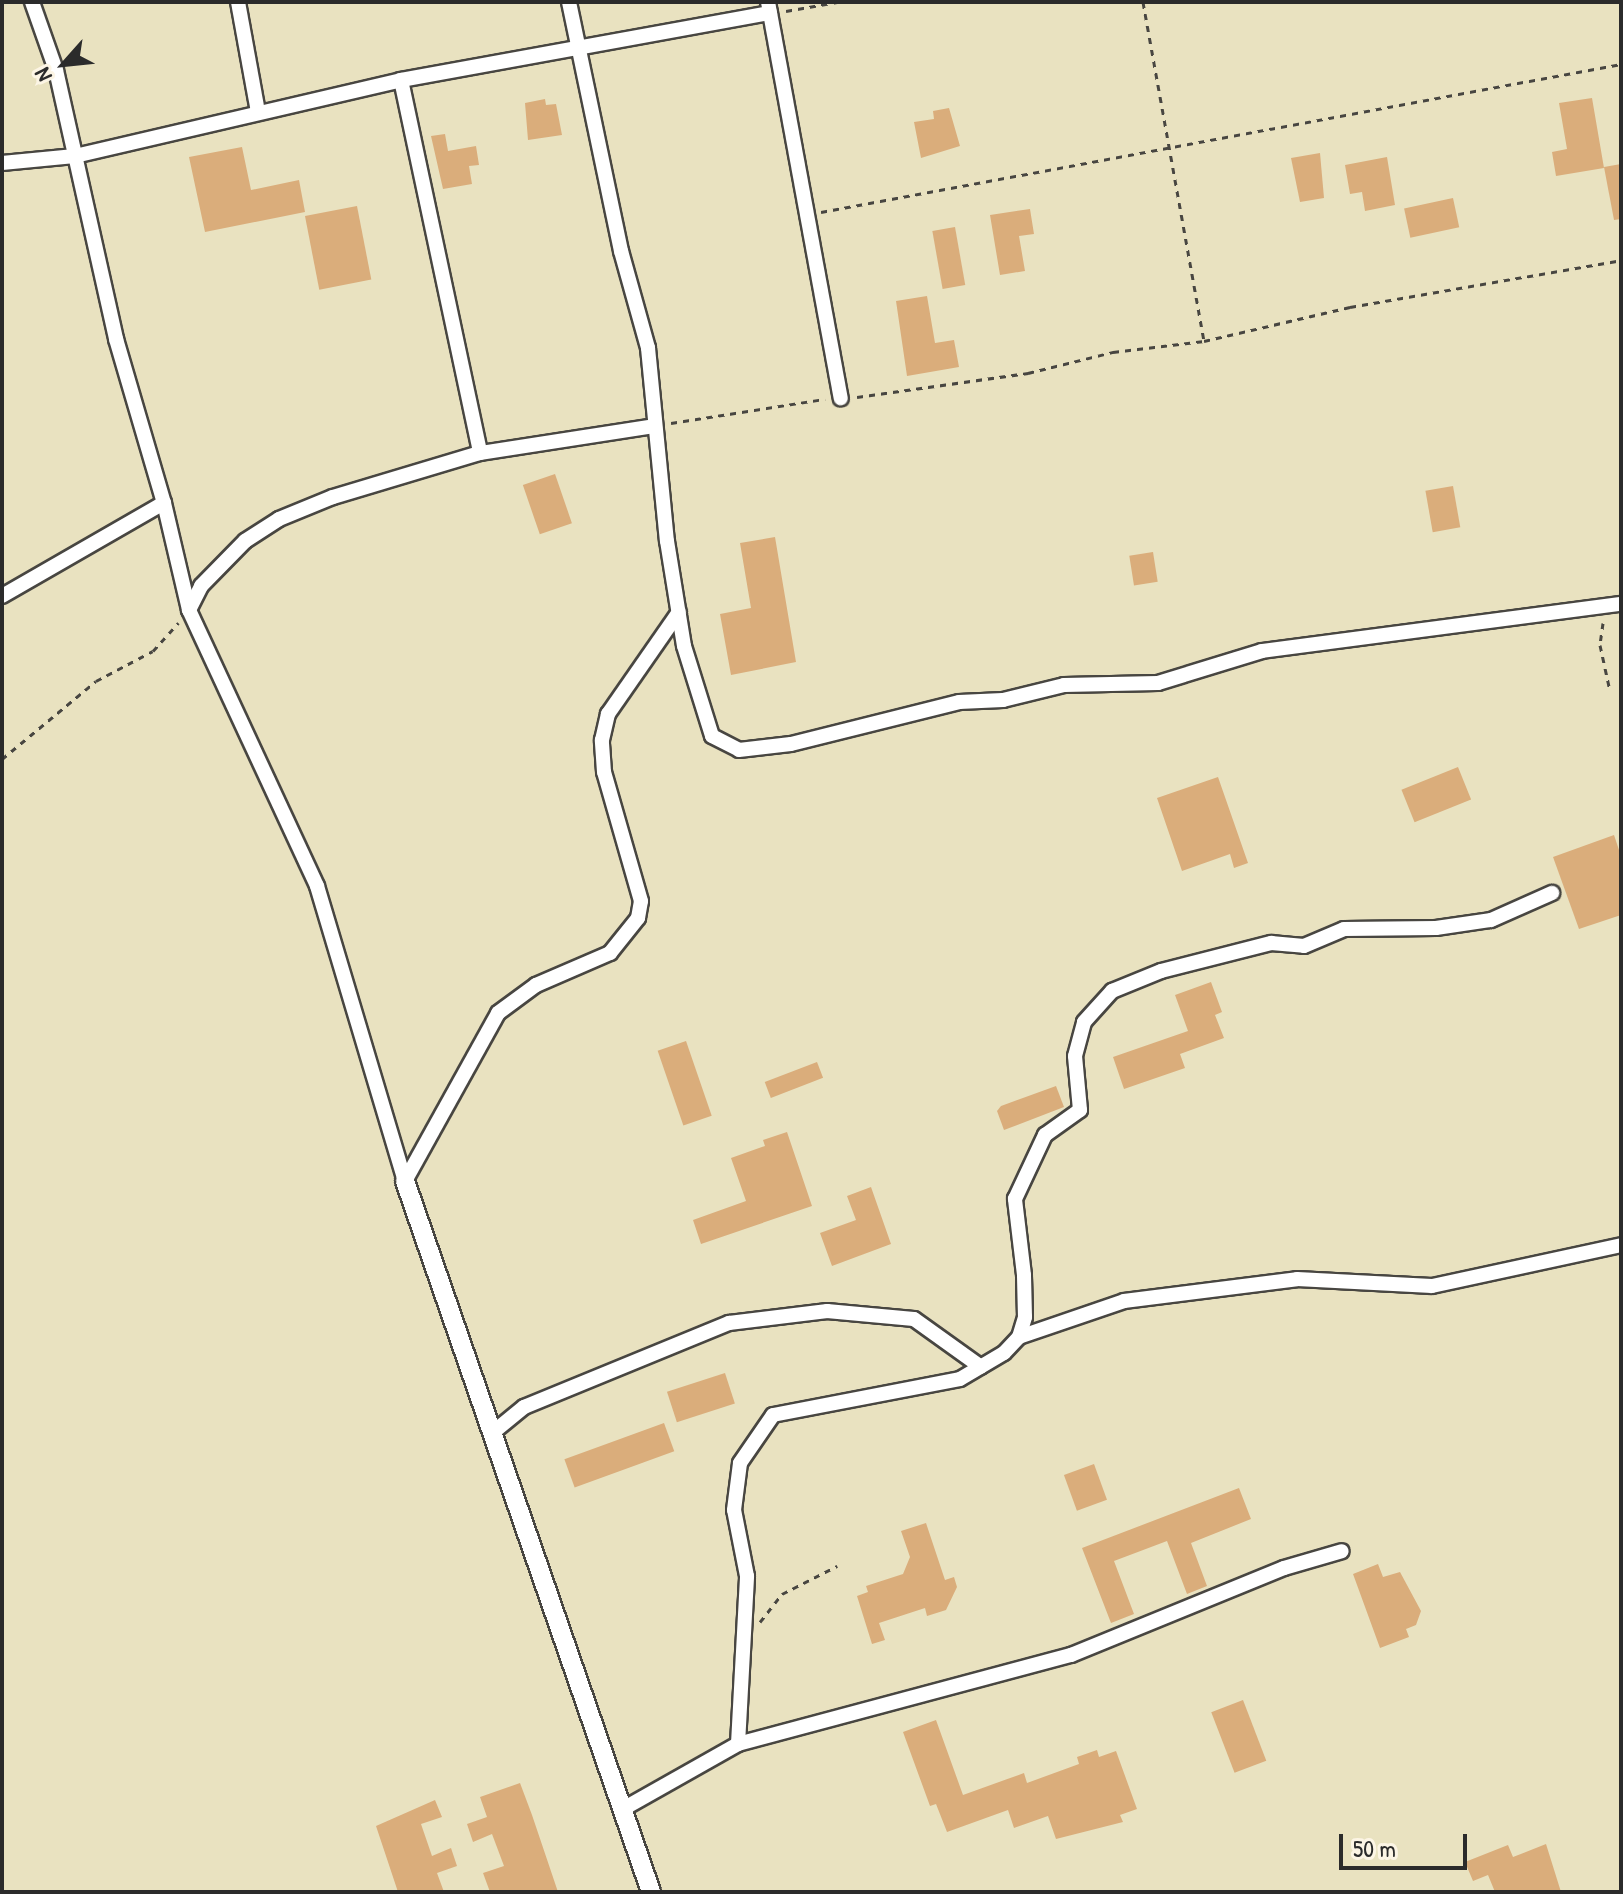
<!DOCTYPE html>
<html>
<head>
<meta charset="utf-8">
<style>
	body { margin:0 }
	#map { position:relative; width:1623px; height:1894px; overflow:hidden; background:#e9e2c0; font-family:"Patrick Hand",sans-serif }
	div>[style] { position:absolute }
	.building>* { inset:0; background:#daad7b; transform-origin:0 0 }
	.path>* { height:3px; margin-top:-1.5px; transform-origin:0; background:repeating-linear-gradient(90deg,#484641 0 6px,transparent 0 12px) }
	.roads { filter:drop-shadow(2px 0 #484641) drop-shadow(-2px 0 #484641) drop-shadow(0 2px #484641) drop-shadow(0 -2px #484641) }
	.minor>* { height:14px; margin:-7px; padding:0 7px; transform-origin:7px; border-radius:7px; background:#fff }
	.tertiary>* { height:18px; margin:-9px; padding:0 9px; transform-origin:9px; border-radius:9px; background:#fff }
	span { translate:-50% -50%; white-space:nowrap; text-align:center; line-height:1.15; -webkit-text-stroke:6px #fcf5e5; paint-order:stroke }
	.frame { position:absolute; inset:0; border:4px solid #2b2b2b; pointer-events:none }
	.north { position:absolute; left:24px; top:24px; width:80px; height:80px; -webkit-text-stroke:6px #fcf5e5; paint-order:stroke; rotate:243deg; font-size:22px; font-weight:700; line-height:32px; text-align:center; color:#2b2b2b }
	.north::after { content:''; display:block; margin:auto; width:28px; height:36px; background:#2b2b2b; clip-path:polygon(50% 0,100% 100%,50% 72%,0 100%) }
	.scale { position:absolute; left:1339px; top:1834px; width:128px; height:36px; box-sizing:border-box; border:4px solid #2b2b2b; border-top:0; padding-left:10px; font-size:24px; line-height:28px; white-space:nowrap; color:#2b2b2b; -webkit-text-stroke:6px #fcf5e5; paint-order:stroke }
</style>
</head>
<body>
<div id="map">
	<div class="building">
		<div style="clip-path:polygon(1592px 98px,1604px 168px,1556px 176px,1552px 152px,1567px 149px,1559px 103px)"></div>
		<div style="clip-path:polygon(545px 99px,546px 105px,556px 104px,562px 135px,528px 140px,525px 103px)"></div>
		<div style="clip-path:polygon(949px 108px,960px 146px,921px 158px,914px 122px,934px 119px,933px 111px)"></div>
		<div style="clip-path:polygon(445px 134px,448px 151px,476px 146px,479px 165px,469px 166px,472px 184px,443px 189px,431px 136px)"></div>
		<div style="clip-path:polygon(242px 147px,251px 190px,299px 180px,305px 212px,205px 232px,189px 157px)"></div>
		<div style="clip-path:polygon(1320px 153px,1324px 198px,1300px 202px,1291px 158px)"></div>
		<div style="clip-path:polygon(1387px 157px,1395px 205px,1365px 211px,1362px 192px,1350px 194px,1345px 165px)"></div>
		<div style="clip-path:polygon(1621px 164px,1621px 219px,1614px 220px,1604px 167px)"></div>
		<div style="left:1453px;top:198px;width:30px;height:50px;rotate:78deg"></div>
		<div style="left:357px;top:206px;width:75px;height:53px;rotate:79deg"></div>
		<div style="clip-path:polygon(1030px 209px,1034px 234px,1019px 236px,1025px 271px,1000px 275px,990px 215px)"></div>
		<div style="left:955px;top:227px;width:59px;height:23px;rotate:80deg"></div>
		<div style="clip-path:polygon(927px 296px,935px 343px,954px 340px,959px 367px,907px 376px,896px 301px)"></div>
		<div style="left:555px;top:474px;width:52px;height:34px;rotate:71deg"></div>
		<div style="left:1453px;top:486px;width:42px;height:28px;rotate:80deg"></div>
		<div style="clip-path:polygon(775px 537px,796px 662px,731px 675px,720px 614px,751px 608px,740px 543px)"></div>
		<div style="left:1153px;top:552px;width:30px;height:24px;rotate:81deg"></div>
		<div style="left:1458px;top:767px;width:35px;height:61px;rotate:68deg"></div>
		<div style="clip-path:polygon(1218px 777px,1248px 863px,1234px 868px,1230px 854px,1182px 871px,1157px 798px)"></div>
		<div style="clip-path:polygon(1614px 835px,1621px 856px,1621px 915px,1579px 929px,1553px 857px)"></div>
		<div style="clip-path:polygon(1211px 982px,1222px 1012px,1215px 1015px,1224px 1038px,1180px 1054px,1185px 1068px,1124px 1089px,1113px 1057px,1188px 1031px,1175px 995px)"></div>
		<div style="left:686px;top:1041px;width:79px;height:30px;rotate:71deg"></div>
		<div style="left:817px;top:1062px;width:17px;height:56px;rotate:69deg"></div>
		<div style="clip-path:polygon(1056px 1086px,1064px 1107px,1004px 1130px,997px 1111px,1001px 1106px)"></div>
		<div style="clip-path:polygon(787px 1132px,812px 1206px,701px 1244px,693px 1220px,746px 1201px,731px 1158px,765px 1146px,763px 1140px)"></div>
		<div style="clip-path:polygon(871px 1187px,891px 1244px,832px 1266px,820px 1233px,856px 1220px,847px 1196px)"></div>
		<div style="left:725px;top:1373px;width:32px;height:61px;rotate:72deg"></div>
		<div style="left:664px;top:1423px;width:30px;height:106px;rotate:70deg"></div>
		<div style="left:1094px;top:1464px;width:38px;height:32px;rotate:70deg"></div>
		<div style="clip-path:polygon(1239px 1488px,1251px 1519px,1191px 1543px,1207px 1586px,1187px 1594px,1167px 1541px,1114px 1561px,1134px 1614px,1111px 1623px,1082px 1548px)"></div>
		<div style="clip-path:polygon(926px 1523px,945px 1580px,954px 1577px,957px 1587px,946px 1610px,927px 1616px,925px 1608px,879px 1623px,885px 1640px,872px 1644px,857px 1596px,868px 1592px,866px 1586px,903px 1574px,910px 1557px,901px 1531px)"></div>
		<div style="clip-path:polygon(1378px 1564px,1383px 1577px,1400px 1572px,1421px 1611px,1416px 1625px,1406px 1629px,1409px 1637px,1380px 1648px,1353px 1574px)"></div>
		<div style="left:1243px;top:1700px;width:65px;height:34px;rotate:69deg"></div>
		<div style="clip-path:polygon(936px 1720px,963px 1795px,1024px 1773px,1027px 1783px,1079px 1764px,1077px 1757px,1097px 1750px,1099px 1757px,1116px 1751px,1137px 1809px,1120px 1815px,1123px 1822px,1056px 1839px,1048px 1816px,1014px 1828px,1008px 1810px,947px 1832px,936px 1804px,930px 1806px,903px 1732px)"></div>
		<div style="clip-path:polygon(520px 1783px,532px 1815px,558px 1892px,490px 1892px,483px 1873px,504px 1866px,492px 1834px,473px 1842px,467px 1824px,487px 1817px,480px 1797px)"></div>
		<div style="clip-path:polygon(435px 1800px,442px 1817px,421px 1824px,432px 1856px,451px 1848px,457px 1866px,437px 1873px,444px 1892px,398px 1892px,376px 1826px)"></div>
		<div style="clip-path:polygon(1546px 1844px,1561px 1892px,1495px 1892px,1488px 1875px,1473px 1881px,1465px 1862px,1508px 1845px,1513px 1857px)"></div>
	</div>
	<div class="path">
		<div style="left:1143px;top:2px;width:344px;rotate:79.8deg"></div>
		<div style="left:786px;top:11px;width:52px;rotate:-10deg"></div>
		<div style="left:821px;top:212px;width:814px;rotate:-10.48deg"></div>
		<div style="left:857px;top:397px;width:173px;rotate:-8deg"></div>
		<div style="left:1028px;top:373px;width:88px;rotate:-13.9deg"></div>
		<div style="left:1113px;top:352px;width:92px;rotate:-6.9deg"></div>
		<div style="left:1204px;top:341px;width:150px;rotate:-13.1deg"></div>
		<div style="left:1350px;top:307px;width:275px;rotate:-9.8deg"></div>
		<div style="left:671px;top:423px;width:156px;rotate:-8.9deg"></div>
		<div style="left:1603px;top:623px;width:22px;rotate:98deg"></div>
		<div style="left:1600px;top:645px;width:47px;rotate:77.7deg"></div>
		<div style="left:2px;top:759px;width:122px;rotate:-39.7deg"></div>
		<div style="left:96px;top:681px;width:64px;rotate:-27.8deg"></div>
		<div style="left:153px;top:651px;width:38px;rotate:-48deg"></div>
		<div style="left:760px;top:1622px;width:36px;rotate:-52deg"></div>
		<div style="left:782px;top:1594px;width:62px;rotate:-27deg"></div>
	</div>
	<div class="roads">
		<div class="minor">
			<div style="left:32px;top:2px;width:72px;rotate:70.6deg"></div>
			<div style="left:56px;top:70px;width:276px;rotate:77.4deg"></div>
			<div style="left:116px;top:339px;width:171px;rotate:73.7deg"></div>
			<div style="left:164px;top:503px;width:110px;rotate:76.8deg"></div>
			<div style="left:189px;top:610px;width:304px;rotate:65.1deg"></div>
			<div style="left:317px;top:886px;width:308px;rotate:73.4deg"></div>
			<div style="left:238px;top:2px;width:112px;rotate:79.7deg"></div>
			<div style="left:569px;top:2px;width:254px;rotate:78.2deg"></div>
			<div style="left:621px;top:251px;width:101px;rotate:74.4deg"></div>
			<div style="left:648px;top:348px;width:194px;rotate:84.4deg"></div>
			<div style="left:667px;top:541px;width:106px;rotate:80.8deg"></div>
			<div style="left:684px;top:646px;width:94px;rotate:72.7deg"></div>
			<div style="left:712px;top:736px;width:30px;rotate:27deg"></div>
			<div style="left:739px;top:750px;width:52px;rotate:-6.6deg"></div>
			<div style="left:791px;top:744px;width:173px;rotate:-14deg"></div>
			<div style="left:959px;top:702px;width:44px;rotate:-2.6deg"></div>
			<div style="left:1003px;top:700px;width:63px;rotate:-13.8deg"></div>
			<div style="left:1064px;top:685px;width:94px;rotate:-1.2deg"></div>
			<div style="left:1158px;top:683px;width:109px;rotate:-17.1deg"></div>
			<div style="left:1262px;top:651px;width:362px;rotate:-7.5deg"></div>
			<div style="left:768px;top:2px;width:403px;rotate:79.6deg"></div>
			<div style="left:401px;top:80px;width:381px;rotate:78deg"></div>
			<div style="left:2px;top:163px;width:73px;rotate:-5.5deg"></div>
			<div style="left:75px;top:156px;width:335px;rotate:-13.1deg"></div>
			<div style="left:401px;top:80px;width:375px;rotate:-10.3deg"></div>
			<div style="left:2px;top:596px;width:187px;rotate:-29.9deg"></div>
			<div style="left:189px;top:610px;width:27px;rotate:-63deg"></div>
			<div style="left:201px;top:586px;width:63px;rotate:-45.6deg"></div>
			<div style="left:245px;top:541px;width:40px;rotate:-32.9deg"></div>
			<div style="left:279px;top:519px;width:58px;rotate:-22.2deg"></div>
			<div style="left:333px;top:497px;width:153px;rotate:-16.7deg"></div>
			<div style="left:480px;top:453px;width:177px;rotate:-8.8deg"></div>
			<div style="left:405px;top:1181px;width:192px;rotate:-61deg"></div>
			<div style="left:498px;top:1013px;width:47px;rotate:-36.4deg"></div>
			<div style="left:536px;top:985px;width:81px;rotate:-23.4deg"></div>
			<div style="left:610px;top:953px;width:45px;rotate:-51.3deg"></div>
			<div style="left:638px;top:918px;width:17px;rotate:-80deg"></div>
			<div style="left:641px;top:901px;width:134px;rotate:-106deg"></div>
			<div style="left:604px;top:772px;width:32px;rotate:-94deg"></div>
			<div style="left:602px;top:740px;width:27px;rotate:-77deg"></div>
			<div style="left:608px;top:714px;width:124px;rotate:-55.2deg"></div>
			<div style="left:1019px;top:1337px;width:21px;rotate:-73deg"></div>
			<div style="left:1025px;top:1317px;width:42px;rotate:-91.4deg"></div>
			<div style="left:1024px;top:1275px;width:77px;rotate:-96.8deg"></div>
			<div style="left:1015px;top:1199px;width:71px;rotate:-64.9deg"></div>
			<div style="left:1045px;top:1135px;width:43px;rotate:-35.5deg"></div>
			<div style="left:1080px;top:1110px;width:54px;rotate:-95.3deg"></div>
			<div style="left:1075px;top:1056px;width:35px;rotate:-75deg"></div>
			<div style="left:1084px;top:1022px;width:42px;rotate:-47.9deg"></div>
			<div style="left:1112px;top:991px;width:53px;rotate:-22.2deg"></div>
			<div style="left:1161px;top:971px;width:114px;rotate:-14.3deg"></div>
			<div style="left:1271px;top:943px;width:33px;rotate:5deg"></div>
			<div style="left:1304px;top:946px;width:43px;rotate:-23deg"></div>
			<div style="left:1344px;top:929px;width:92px;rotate:-0.6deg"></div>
			<div style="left:1436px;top:928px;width:56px;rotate:-8.3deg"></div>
			<div style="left:1491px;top:920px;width:67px;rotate:-23.9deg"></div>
			<div style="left:491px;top:1434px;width:43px;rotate:-39.3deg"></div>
			<div style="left:524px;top:1407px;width:222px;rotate:-22.3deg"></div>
			<div style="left:729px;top:1323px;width:99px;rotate:-7deg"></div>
			<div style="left:827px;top:1311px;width:87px;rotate:5.3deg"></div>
			<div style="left:914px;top:1319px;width:82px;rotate:35.6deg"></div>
			<div style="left:738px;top:1744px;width:168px;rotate:-86.9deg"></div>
			<div style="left:747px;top:1576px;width:67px;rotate:-101.1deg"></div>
			<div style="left:734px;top:1510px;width:47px;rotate:-82.7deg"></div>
			<div style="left:740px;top:1463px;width:58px;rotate:-55.5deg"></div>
			<div style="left:773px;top:1415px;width:190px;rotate:-10.9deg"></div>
			<div style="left:960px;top:1379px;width:51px;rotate:-30.6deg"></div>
			<div style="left:1004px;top:1353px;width:22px;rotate:-47deg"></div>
			<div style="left:1019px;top:1337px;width:111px;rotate:-18.9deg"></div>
			<div style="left:1124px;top:1301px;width:174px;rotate:-7.2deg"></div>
			<div style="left:1297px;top:1279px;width:135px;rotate:3deg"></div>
			<div style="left:1432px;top:1286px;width:193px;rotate:-12.2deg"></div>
			<div style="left:623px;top:1809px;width:132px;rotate:-29.5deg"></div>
			<div style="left:738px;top:1744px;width:345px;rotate:-15deg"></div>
			<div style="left:1071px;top:1655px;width:230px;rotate:-22.2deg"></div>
			<div style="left:1284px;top:1568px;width:60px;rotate:-16.3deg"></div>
		</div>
		<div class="tertiary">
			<div style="left:405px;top:1181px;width:752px;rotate:70.91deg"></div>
		</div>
	</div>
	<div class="frame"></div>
	<div class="north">N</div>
	<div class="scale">50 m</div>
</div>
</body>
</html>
